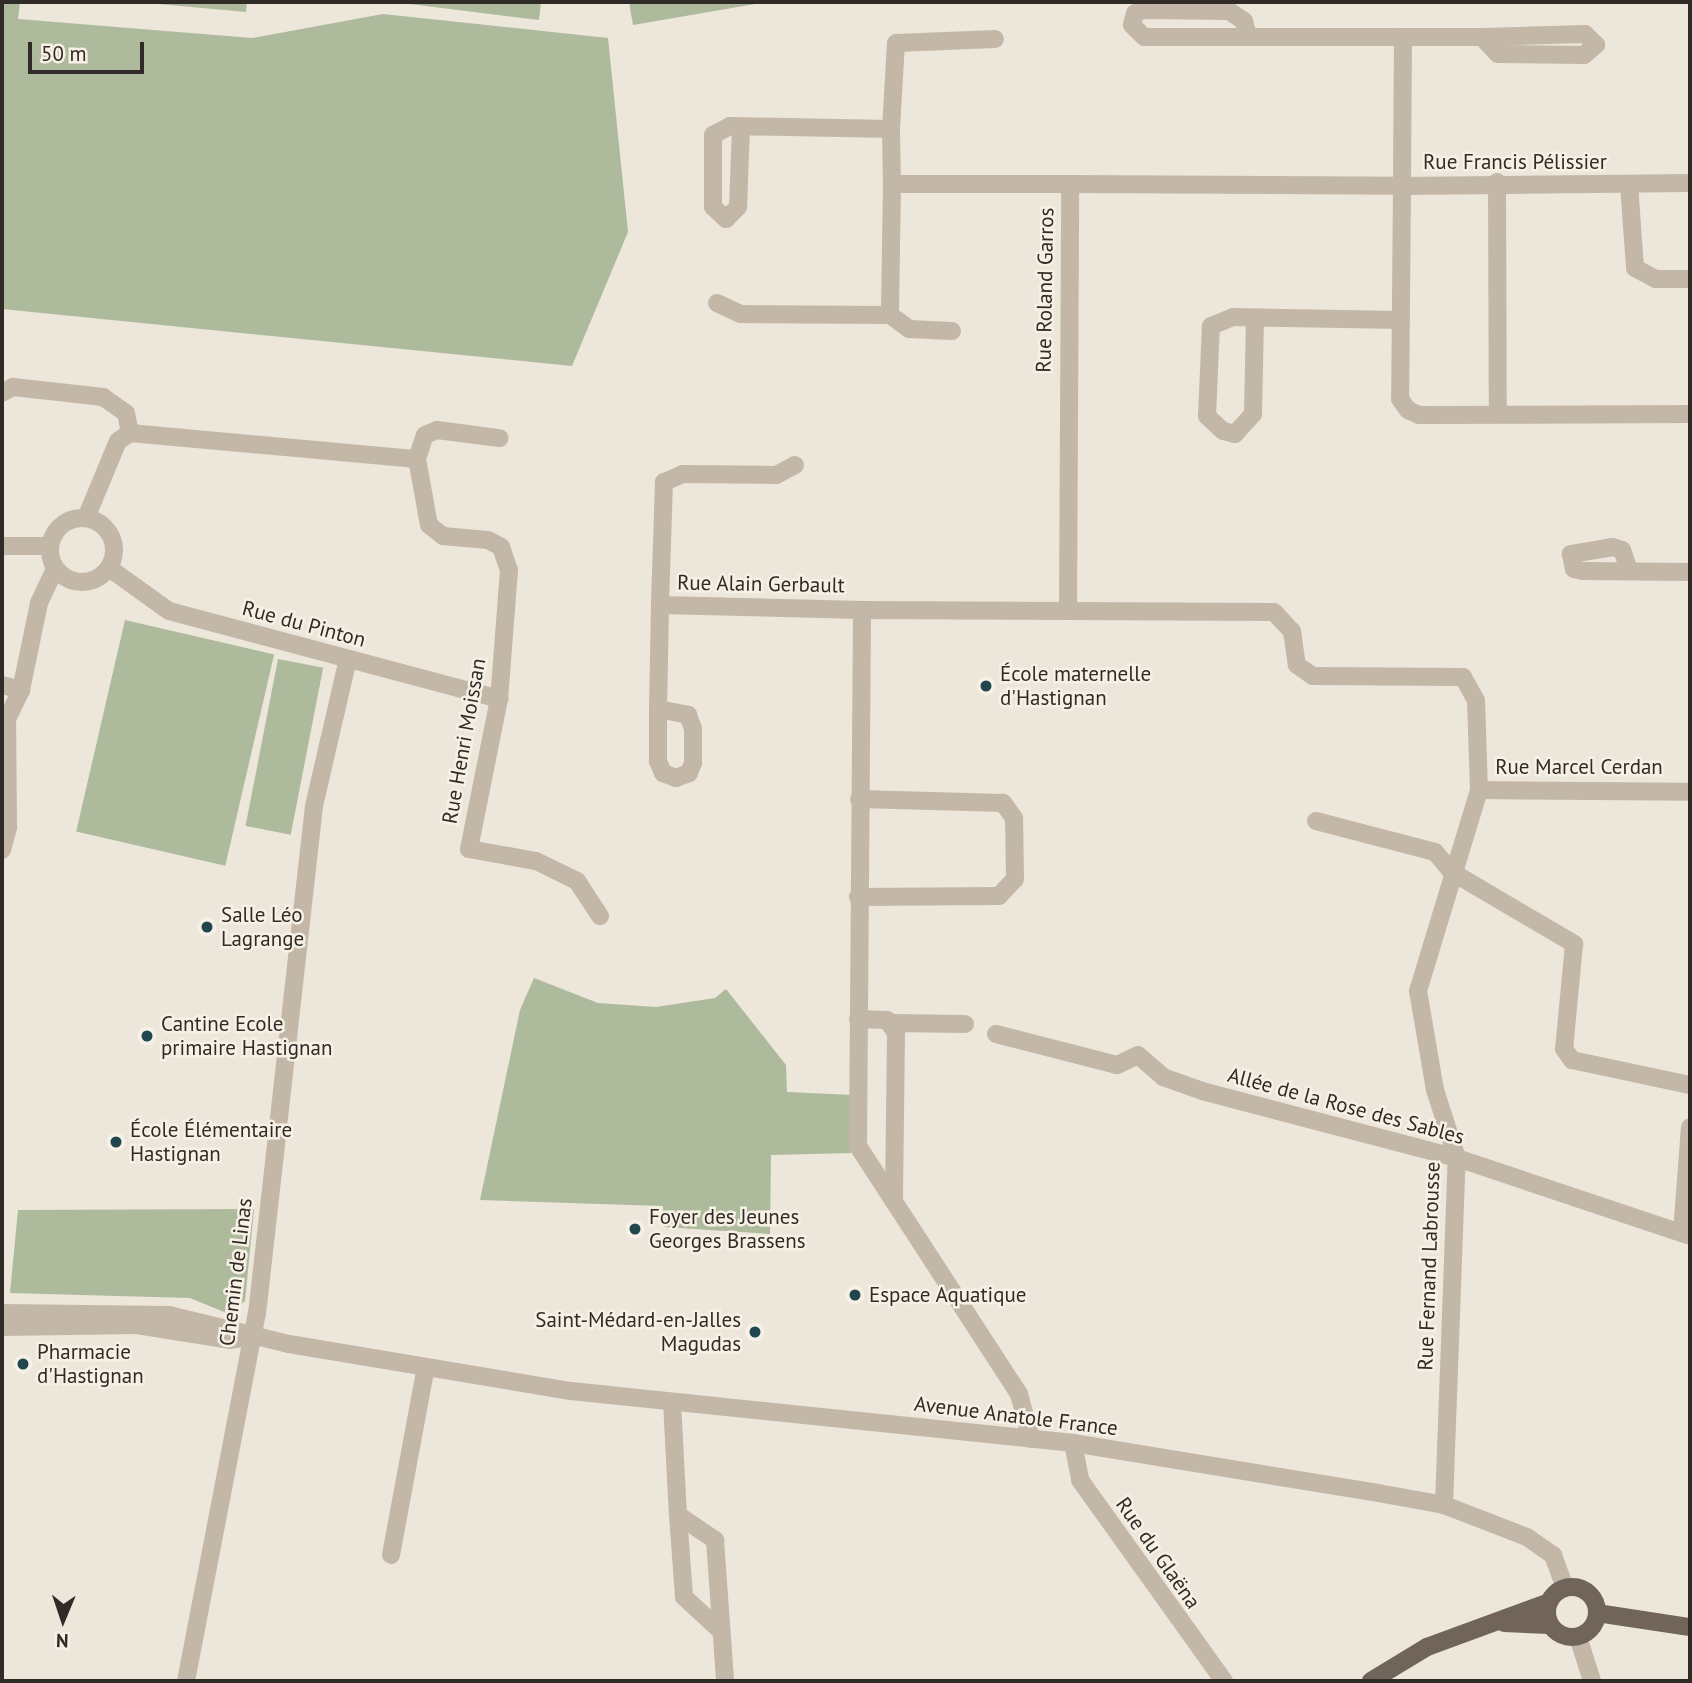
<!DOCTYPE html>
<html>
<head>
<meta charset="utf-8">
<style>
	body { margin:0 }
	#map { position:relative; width:1692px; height:1683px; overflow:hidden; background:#ede6da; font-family:"PT Sans",sans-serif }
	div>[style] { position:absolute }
	.green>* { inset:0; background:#adba9c; transform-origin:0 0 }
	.minor>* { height:18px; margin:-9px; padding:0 9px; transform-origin:9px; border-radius:9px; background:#c3b7a8 }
	.minor>.ring { margin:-9px; padding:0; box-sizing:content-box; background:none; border:18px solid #c3b7a8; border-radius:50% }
	.major>* { height:18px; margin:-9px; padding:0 9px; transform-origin:9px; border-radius:9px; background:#71645a }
	.major>.ring { margin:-9px; padding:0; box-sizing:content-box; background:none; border:18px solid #71645a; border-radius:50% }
	.dots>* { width:19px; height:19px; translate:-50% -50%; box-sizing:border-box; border:4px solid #f6f0e5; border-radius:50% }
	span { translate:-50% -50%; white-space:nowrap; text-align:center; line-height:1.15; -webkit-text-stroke:5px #f6f0e5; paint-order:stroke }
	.street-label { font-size:21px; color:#312b27 }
	.poi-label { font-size:21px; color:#312b27 }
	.left { translate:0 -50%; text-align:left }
	.right { translate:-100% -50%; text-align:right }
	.frame { position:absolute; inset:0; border:4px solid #312b27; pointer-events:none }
	.north { position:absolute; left:28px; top:1585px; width:70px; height:70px; -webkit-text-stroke:5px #f6f0e5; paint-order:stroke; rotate:182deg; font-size:19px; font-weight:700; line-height:28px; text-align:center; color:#312b27 }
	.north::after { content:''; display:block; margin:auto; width:24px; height:32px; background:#312b27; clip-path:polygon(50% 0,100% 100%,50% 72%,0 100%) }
	.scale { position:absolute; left:28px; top:42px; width:116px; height:32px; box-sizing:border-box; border:4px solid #312b27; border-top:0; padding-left:9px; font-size:21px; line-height:24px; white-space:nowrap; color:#312b27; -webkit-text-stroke:5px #f6f0e5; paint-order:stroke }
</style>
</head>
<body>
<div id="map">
	<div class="green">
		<div style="clip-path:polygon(2px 2px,20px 2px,18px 19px,252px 38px,383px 14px,608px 38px,628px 232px,572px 366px,2px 309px)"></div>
		<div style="clip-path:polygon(137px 2px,247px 2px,246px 12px)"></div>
		<div style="clip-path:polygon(394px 2px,541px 2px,539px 20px)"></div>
		<div style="clip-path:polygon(629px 2px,767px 2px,633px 25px)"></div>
		<div style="left:125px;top:620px;width:153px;height:217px;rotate:13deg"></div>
		<div style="left:278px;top:659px;width:46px;height:170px;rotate:11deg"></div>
		<div style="clip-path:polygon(534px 978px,598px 1003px,656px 1007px,715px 998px,726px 989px,786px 1065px,787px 1092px,853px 1095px,851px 1153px,771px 1155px,770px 1234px,664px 1227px,663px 1206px,480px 1200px,520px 1010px)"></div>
		<div style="clip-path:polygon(254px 1209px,245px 1301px,229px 1314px,190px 1298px,10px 1293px,18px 1210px)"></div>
	</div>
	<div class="minor">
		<div style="left:1145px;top:10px;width:84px;rotate:0.7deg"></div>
		<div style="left:1229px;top:11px;width:18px;rotate:34deg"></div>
		<div style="left:1244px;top:21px;width:16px;rotate:76deg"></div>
		<div style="left:1248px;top:37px;width:104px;rotate:180deg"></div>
		<div style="left:1144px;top:37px;width:17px;rotate:-135deg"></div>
		<div style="left:1132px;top:25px;width:12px;rotate:-76deg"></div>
		<div style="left:1135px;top:13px;width:10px;rotate:-17deg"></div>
		<div style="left:1248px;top:37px;width:155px"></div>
		<div style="left:1403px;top:37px;width:149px;rotate:90.4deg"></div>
		<div style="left:1402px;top:186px;width:288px;rotate:-0.6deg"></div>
		<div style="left:1403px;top:37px;width:79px"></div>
		<div style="left:1482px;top:37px;width:23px;rotate:47deg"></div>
		<div style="left:1498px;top:54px;width:86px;rotate:0.7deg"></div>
		<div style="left:1584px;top:55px;width:16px;rotate:-40deg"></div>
		<div style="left:1596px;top:45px;width:16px;rotate:-135deg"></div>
		<div style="left:1585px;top:34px;width:103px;rotate:178.3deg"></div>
		<div style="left:741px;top:127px;width:80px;rotate:92.1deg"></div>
		<div style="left:738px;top:207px;width:17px;rotate:135deg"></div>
		<div style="left:726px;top:219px;width:18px;rotate:-137deg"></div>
		<div style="left:713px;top:207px;width:72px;rotate:-90deg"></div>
		<div style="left:713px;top:135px;width:19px;rotate:-28deg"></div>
		<div style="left:730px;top:126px;width:161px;rotate:1.1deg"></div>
		<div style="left:891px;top:129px;width:55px;rotate:89deg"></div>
		<div style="left:892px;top:184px;width:178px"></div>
		<div style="left:891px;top:129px;width:86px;rotate:-86.7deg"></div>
		<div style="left:896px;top:43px;width:99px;rotate:-2.3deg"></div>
		<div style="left:1497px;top:182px;width:232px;rotate:89.8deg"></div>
		<div style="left:892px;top:184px;width:131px;rotate:90.9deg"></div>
		<div style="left:890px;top:315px;width:24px;rotate:36deg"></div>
		<div style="left:909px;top:329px;width:43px;rotate:2.7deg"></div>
		<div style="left:1629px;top:184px;width:84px;rotate:85.9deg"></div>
		<div style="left:1635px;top:268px;width:24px;rotate:28deg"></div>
		<div style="left:1656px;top:279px;width:34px"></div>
		<div style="left:717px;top:303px;width:26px;rotate:25deg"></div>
		<div style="left:741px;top:314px;width:149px;rotate:0.4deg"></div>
		<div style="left:1255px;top:318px;width:96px;rotate:91.2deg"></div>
		<div style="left:1253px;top:414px;width:27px;rotate:132deg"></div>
		<div style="left:1235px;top:434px;width:12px;rotate:-166deg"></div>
		<div style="left:1223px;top:431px;width:22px;rotate:-137deg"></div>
		<div style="left:1207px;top:416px;width:90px;rotate:-87.5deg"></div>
		<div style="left:1211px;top:326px;width:24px;rotate:-22deg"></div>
		<div style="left:1233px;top:317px;width:167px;rotate:1deg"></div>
		<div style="left:2px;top:393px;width:13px;rotate:-29deg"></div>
		<div style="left:13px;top:387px;width:91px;rotate:6.3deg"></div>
		<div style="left:103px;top:397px;width:28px;rotate:35deg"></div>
		<div style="left:126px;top:413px;width:20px;rotate:79deg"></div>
		<div style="left:130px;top:433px;width:14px;rotate:146deg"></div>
		<div style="left:118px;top:441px;width:83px;rotate:112.6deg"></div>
		<div style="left:130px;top:433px;width:288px;rotate:5.2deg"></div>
		<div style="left:417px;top:459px;width:67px;rotate:79.7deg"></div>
		<div style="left:429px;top:525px;width:18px;rotate:38deg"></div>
		<div style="left:443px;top:536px;width:45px;rotate:5.1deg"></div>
		<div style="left:488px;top:540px;width:15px;rotate:28deg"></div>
		<div style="left:501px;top:547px;width:24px;rotate:71deg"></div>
		<div style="left:509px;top:570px;width:129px;rotate:94.4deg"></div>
		<div style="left:499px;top:699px;width:153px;rotate:101.3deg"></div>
		<div style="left:469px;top:849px;width:68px;rotate:10.2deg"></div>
		<div style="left:536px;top:861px;width:46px;rotate:26deg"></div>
		<div style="left:577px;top:881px;width:42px;rotate:56.7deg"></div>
		<div style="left:417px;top:459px;width:25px;rotate:-72deg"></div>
		<div style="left:425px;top:435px;width:13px;rotate:-23deg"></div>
		<div style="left:437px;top:430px;width:63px;rotate:7.4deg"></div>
		<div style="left:795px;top:465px;width:21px;rotate:152deg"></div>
		<div style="left:776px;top:475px;width:93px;rotate:-179.4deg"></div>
		<div style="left:683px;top:474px;width:21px;rotate:157deg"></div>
		<div style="left:664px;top:482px;width:123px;rotate:91.9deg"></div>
		<div style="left:660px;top:605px;width:202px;rotate:1.4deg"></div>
		<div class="ring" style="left:50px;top:518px;width:46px;height:46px"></div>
		<div style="left:2px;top:546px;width:48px"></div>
		<div style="left:109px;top:568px;width:74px;rotate:35.6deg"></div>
		<div style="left:169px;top:611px;width:342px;rotate:14.9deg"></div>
		<div style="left:1629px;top:571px;width:22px;rotate:-108deg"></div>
		<div style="left:1622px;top:550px;width:9px;rotate:-162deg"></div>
		<div style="left:1613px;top:547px;width:43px;rotate:170.5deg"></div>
		<div style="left:1571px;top:554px;width:15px;rotate:79deg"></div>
		<div style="left:1574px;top:569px;width:9px;rotate:13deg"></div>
		<div style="left:1583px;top:571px;width:107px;rotate:0.5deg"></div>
		<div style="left:1068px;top:611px;width:206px;rotate:0.3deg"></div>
		<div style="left:1274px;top:612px;width:26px;rotate:47deg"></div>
		<div style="left:1292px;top:631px;width:34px;rotate:82deg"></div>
		<div style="left:1297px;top:665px;width:19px;rotate:35deg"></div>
		<div style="left:1313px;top:676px;width:150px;rotate:0.4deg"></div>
		<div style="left:1463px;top:677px;width:26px;rotate:61deg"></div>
		<div style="left:1476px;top:700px;width:90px;rotate:88.1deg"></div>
		<div style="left:1479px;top:790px;width:211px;rotate:0.5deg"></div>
		<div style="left:2px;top:685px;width:20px;rotate:15deg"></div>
		<div style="left:21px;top:690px;width:89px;rotate:-78.3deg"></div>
		<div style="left:39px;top:603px;width:38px;rotate:-65deg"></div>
		<div style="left:658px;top:709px;width:31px;rotate:11deg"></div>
		<div style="left:688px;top:715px;width:15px;rotate:70deg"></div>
		<div style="left:693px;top:729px;width:34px;rotate:90deg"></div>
		<div style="left:693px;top:763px;width:11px;rotate:112deg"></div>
		<div style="left:689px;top:773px;width:14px;rotate:159deg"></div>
		<div style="left:676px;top:778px;width:14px;rotate:-159deg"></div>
		<div style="left:663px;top:773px;width:13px;rotate:-113deg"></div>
		<div style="left:658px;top:761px;width:52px;rotate:-90deg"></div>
		<div style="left:658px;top:709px;width:104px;rotate:-88.9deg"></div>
		<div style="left:1316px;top:821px;width:123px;rotate:14.6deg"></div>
		<div style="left:1435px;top:852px;width:26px;rotate:50deg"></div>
		<div style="left:1452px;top:872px;width:142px;rotate:30.5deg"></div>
		<div style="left:1574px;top:944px;width:105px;rotate:95.4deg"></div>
		<div style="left:1564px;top:1049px;width:14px;rotate:54deg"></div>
		<div style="left:1572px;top:1060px;width:121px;rotate:12deg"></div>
		<div style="left:2px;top:850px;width:24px;rotate:-75deg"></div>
		<div style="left:8px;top:827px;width:108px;rotate:-90.5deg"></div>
		<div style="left:7px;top:719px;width:32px;rotate:-64deg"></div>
		<div style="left:858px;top:897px;width:141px;rotate:-0.4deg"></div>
		<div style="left:999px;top:896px;width:23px;rotate:-47deg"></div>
		<div style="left:1015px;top:879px;width:61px;rotate:-90.9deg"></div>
		<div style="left:1014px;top:818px;width:19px;rotate:-126deg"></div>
		<div style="left:1003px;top:803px;width:144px;rotate:-178.4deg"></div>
		<div style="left:858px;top:1019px;width:29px;rotate:2deg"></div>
		<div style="left:887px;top:1020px;width:16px;rotate:55deg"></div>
		<div style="left:896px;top:1033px;width:168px;rotate:90.7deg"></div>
		<div style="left:892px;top:1023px;width:73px;rotate:0.8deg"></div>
		<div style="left:996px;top:1034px;width:125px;rotate:14.4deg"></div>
		<div style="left:1117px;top:1065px;width:23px;rotate:-25deg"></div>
		<div style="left:1138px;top:1055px;width:33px;rotate:41deg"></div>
		<div style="left:1163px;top:1077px;width:41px;rotate:19.7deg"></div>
		<div style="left:1202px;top:1091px;width:264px;rotate:14.7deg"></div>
		<div style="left:1457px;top:1158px;width:246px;rotate:18.5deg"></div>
		<div style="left:1682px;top:1233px;width:106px;rotate:-85.7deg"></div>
		<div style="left:2px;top:1313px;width:167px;rotate:0.7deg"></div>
		<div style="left:169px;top:1315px;width:123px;rotate:13.6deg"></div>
		<div style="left:289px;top:1344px;width:286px;rotate:9.5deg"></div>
		<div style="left:571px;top:1391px;width:505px;rotate:5.91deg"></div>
		<div style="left:1073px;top:1443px;width:309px;rotate:9.3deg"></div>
		<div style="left:1378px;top:1493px;width:67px;rotate:10.3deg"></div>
		<div style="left:1444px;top:1505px;width:89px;rotate:21.1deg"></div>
		<div style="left:1527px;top:1537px;width:32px;rotate:35deg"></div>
		<div style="left:1553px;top:1555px;width:35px;rotate:70deg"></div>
		<div style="left:2px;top:1327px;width:135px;rotate:-0.8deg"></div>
		<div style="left:137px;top:1325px;width:95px;rotate:9.1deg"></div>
		<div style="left:231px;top:1340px;width:22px;rotate:-10deg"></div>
		<div style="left:672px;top:1402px;width:113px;rotate:87deg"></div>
		<div style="left:678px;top:1515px;width:45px;rotate:34deg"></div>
		<div style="left:715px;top:1540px;width:141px;rotate:85.9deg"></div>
		<div style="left:1031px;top:1439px;width:47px;rotate:-104.9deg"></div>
		<div style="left:1019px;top:1394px;width:296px;rotate:-123deg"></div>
		<div style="left:858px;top:1146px;width:536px;rotate:-89.57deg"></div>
		<div style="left:862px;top:610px;width:206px;rotate:0.3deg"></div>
		<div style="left:1068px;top:611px;width:427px;rotate:-89.7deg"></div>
		<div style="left:1070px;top:184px;width:332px;rotate:0.3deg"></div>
		<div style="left:1402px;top:186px;width:213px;rotate:90.5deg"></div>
		<div style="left:1400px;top:399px;width:14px;rotate:54deg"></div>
		<div style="left:1408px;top:410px;width:12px;rotate:24deg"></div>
		<div style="left:1419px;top:415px;width:271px;rotate:-0.2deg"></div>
		<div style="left:1073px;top:1443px;width:38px;rotate:79deg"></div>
		<div style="left:1080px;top:1480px;width:247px;rotate:54.4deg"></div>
		<div style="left:1444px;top:1505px;width:347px;rotate:-87.9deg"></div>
		<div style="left:1457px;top:1158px;width:71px;rotate:-107.9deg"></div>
		<div style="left:1435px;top:1090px;width:100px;rotate:-99.7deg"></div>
		<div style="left:1418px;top:991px;width:210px;rotate:-73.1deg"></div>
		<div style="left:678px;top:1515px;width:82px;rotate:85.8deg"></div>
		<div style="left:684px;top:1597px;width:50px;rotate:42.6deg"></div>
		<div style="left:391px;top:1555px;width:191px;rotate:-79.5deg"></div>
		<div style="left:1578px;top:1637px;width:46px;rotate:72.3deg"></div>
		<div style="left:186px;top:1681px;width:374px;rotate:-79.1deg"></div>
		<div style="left:257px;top:1314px;width:511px;rotate:-83.6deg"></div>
		<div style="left:314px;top:806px;width:151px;rotate:-77deg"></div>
	</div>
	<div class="major">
		<div class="ring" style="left:1547px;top:1587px;width:32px;height:32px"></div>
		<div style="left:1597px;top:1613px;width:94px;rotate:8.6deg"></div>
		<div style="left:1504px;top:1623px;width:46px;rotate:2.5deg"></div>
		<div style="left:1371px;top:1681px;width:66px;rotate:-31.3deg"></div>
		<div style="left:1427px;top:1647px;width:130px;rotate:-20.2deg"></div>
	</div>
	<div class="dots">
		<div style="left:986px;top:686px;background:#22464d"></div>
		<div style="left:207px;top:927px;background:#22464d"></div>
		<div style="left:147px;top:1036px;background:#22464d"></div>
		<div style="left:116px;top:1142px;background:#22464d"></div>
		<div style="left:635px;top:1229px;background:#22464d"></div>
		<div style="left:855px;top:1295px;background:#22464d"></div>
		<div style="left:755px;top:1332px;background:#22464d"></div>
		<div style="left:23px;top:1364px;background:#22464d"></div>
	</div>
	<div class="street-label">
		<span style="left:1515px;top:162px">Rue Francis Pélissier</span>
		<span style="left:1045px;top:290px;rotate:-89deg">Rue Roland Garros</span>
		<span style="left:761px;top:584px;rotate:1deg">Rue Alain Gerbault</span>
		<span style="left:304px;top:624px;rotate:15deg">Rue du Pinton</span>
		<span style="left:464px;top:741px;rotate:-80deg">Rue Henri Moissan</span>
		<span style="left:1579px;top:767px">Rue Marcel Cerdan</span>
		<span style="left:1346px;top:1106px;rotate:15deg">Allée de la Rose des Sables</span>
		<span style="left:1429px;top:1266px;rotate:-88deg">Rue Fernand Labrousse</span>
		<span style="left:236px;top:1272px;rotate:-83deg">Chemin de Linas</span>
		<span style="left:1016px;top:1416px;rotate:7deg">Avenue Anatole France</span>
		<span style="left:1158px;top:1553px;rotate:55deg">Rue du Glaëna</span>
	</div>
	<div class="poi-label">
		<span class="left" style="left:1000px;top:686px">École maternelle<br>d'Hastignan</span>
		<span class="left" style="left:221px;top:927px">Salle Léo<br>Lagrange</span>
		<span class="left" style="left:161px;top:1036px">Cantine Ecole<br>primaire Hastignan</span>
		<span class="left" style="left:130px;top:1142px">École Élémentaire<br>Hastignan</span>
		<span class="left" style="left:649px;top:1229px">Foyer des Jeunes<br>Georges Brassens</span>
		<span class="left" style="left:869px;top:1295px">Espace Aquatique</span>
		<span class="right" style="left:741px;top:1332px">Saint-Médard-en-Jalles<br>Magudas</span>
		<span class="left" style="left:37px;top:1364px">Pharmacie<br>d'Hastignan</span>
	</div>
	<div class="frame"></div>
	<div class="north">N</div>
	<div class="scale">50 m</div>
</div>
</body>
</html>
